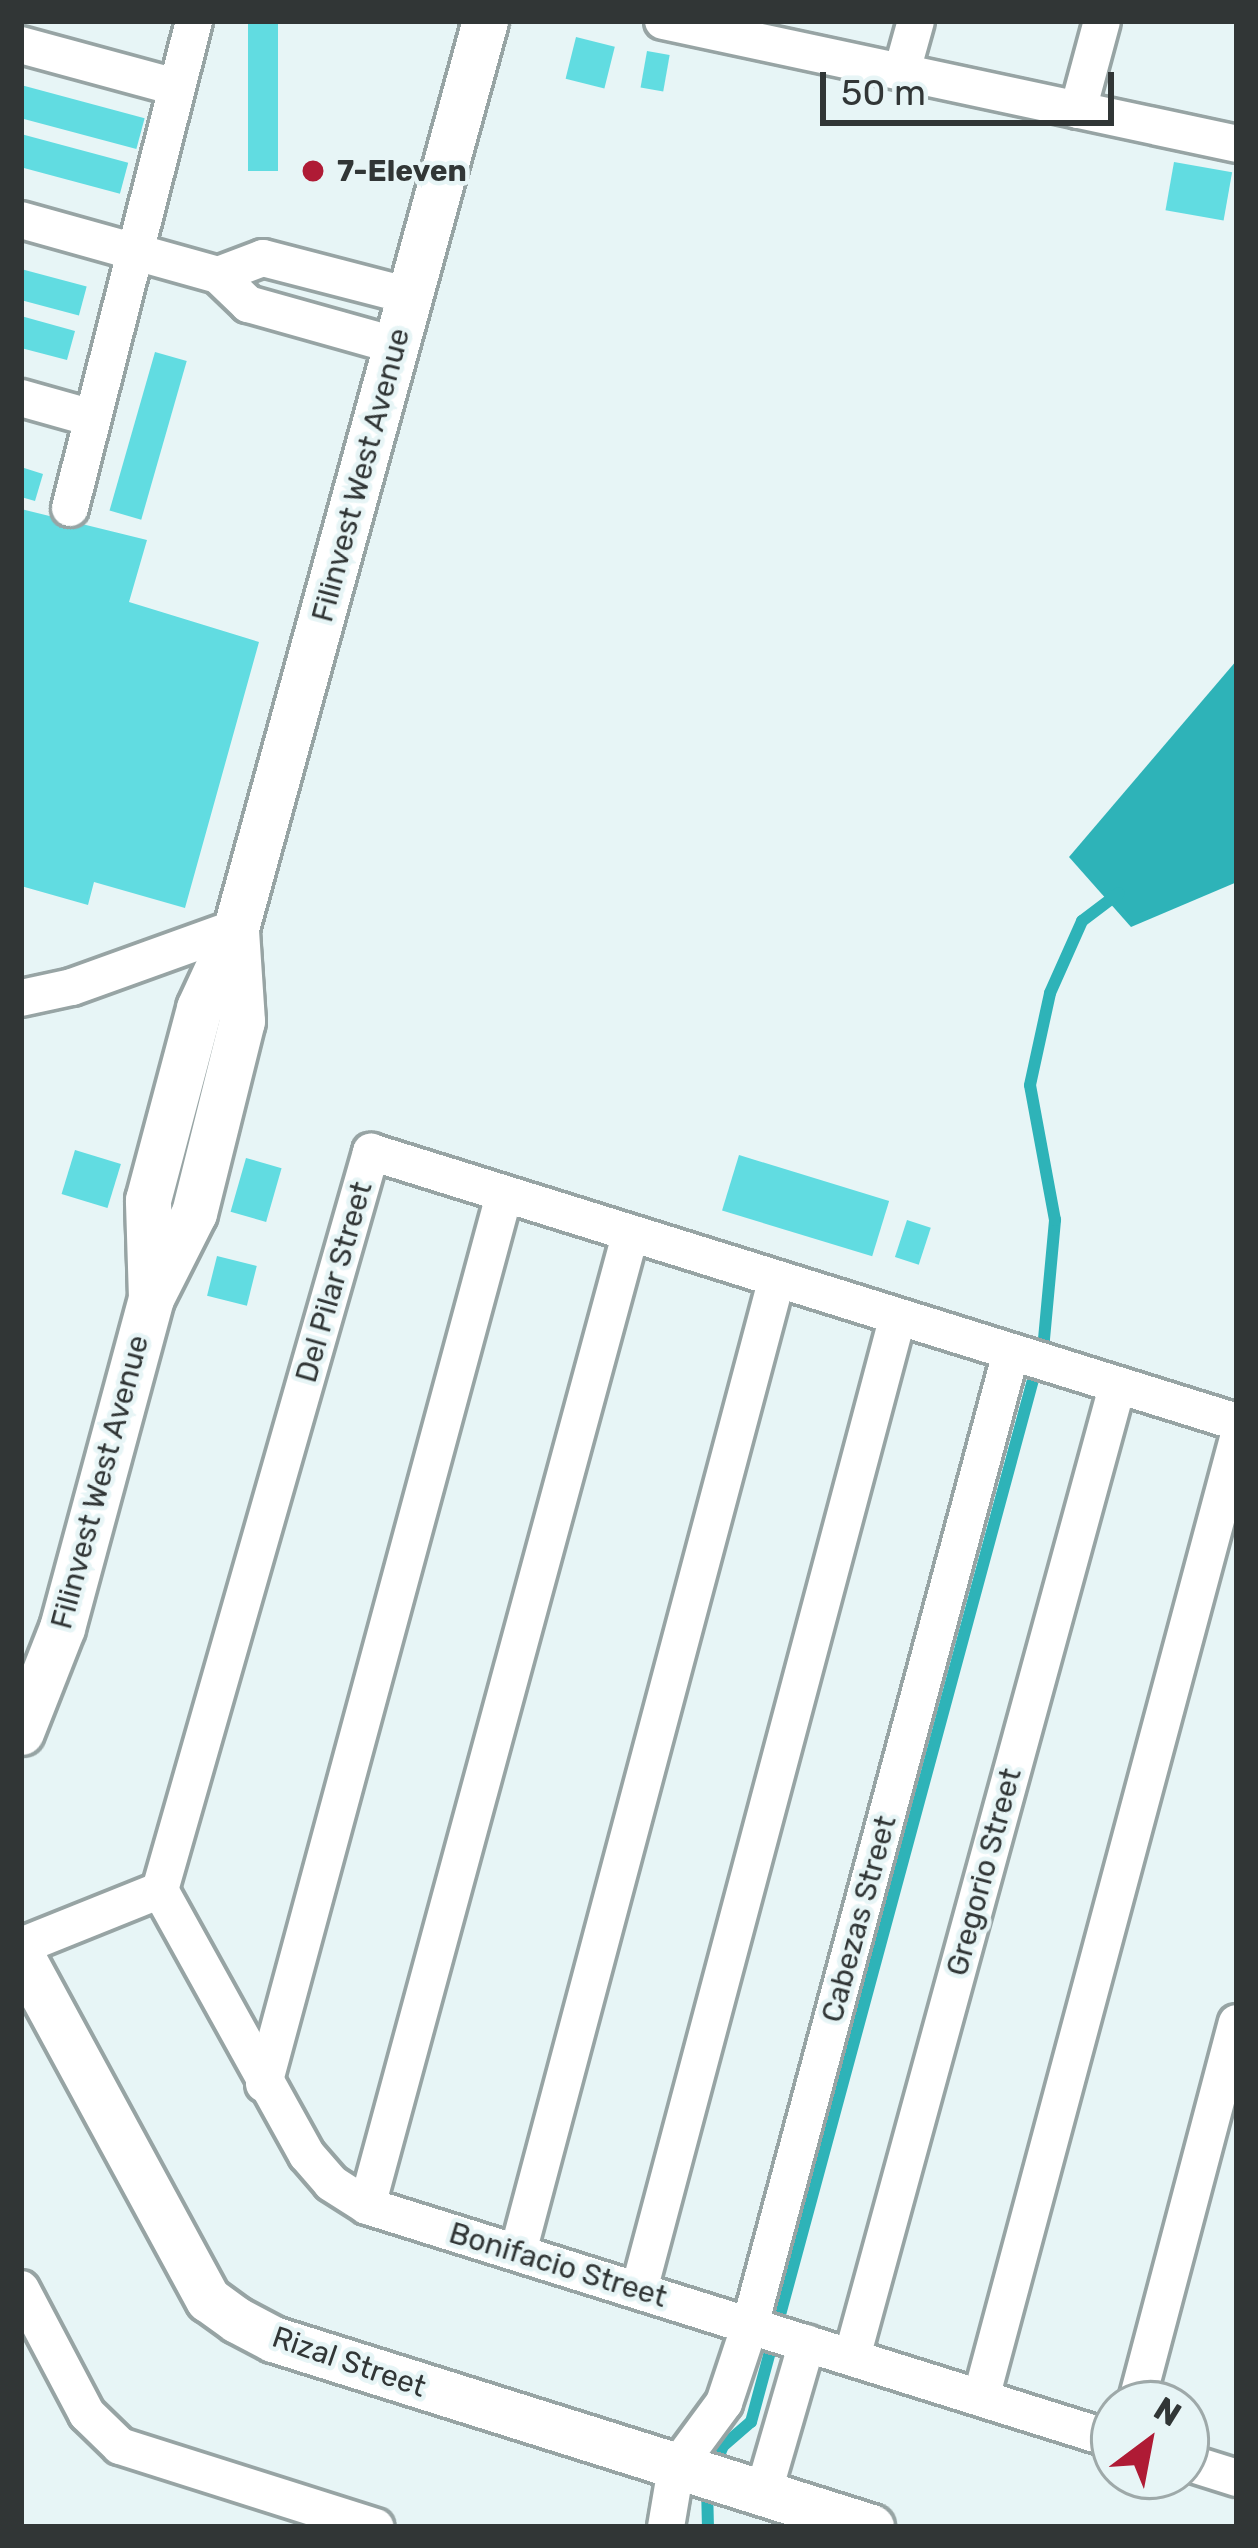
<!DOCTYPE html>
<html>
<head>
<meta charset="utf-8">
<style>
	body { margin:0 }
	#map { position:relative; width:1258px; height:2548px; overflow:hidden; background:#e7f5f6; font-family:Rubik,sans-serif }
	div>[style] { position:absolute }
	.water>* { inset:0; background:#2eb3b8 }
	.stream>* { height:12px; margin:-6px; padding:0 6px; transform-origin:6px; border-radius:6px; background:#2eb3b8 }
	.building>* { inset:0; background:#61dce1; transform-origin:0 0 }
	.roads { filter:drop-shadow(3px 0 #97a4a4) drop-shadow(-3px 0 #97a4a4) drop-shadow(0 3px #97a4a4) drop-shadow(0 -3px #97a4a4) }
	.minor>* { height:36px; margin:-18px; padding:0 18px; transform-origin:18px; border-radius:18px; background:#fff }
	.tertiary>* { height:45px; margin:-22.5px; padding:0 22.5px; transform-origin:22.5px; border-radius:22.5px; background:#fff }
	.dots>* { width:33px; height:33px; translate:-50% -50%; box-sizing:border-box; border:6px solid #e7f5f6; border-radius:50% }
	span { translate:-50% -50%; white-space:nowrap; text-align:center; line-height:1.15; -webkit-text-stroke:9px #e7f5f6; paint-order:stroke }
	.poi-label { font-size:30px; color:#313636; font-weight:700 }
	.left { translate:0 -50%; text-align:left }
	.street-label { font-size:30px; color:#313636 }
	.frame { position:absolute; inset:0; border:24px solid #313636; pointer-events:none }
	.north { position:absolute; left:1090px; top:2380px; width:120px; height:120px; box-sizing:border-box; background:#e7f5f6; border:3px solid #9ea9a9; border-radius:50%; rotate:32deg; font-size:33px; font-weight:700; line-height:48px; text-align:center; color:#313636 }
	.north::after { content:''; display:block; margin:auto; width:42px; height:54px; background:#af1b35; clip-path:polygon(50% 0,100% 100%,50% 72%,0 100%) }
	.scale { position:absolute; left:820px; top:72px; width:294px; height:54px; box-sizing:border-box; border:6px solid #313636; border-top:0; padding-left:15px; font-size:36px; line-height:42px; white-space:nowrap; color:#313636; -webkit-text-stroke:9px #e7f5f6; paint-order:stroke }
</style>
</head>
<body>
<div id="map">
	<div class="water">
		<div style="clip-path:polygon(1237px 660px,1237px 882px,1131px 927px,1069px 857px)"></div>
	</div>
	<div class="stream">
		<div style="left:714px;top:2468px;width:24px;rotate:-68deg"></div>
		<div style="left:723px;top:2446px;width:37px;rotate:-41deg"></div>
		<div style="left:751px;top:2422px;width:1122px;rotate:-74.86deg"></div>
		<div style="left:1044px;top:1339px;width:120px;rotate:-84.7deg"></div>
		<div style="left:1055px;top:1220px;width:137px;rotate:-100.5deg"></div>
		<div style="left:1030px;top:1085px;width:94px;rotate:-77.7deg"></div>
		<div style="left:1050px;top:993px;width:79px;rotate:-66deg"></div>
		<div style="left:1082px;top:921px;width:46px;rotate:-37.1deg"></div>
		<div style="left:707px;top:2487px;width:40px;rotate:88.6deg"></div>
	</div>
	<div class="building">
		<div style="left:248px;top:21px;width:30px;height:150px"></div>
		<div style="left:576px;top:37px;width:40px;height:43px;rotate:14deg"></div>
		<div style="left:647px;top:51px;width:23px;height:37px;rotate:10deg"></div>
		<div style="left:21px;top:85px;width:128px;height:32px;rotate:15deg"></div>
		<div style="left:21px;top:134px;width:111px;height:32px;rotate:15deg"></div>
		<div style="left:1174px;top:162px;width:59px;height:49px;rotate:10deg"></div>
		<div style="left:21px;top:269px;width:68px;height:30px;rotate:15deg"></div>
		<div style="clip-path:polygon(21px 316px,75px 331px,67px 360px,21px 348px)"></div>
		<div style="left:155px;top:352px;width:33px;height:165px;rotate:16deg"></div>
		<div style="clip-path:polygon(21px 467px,43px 474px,35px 501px,21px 497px)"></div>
		<div style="clip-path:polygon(21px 509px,147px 540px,129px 602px,259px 642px,185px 908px,94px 882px,88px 905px,21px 886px)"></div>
		<div style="left:75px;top:1150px;width:48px;height:46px;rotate:17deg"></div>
		<div style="left:739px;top:1155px;width:157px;height:58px;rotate:17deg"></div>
		<div style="left:246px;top:1158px;width:37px;height:56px;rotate:16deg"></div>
		<div style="left:907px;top:1220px;width:25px;height:39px;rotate:18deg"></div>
		<div style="left:217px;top:1256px;width:41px;height:41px;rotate:14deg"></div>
	</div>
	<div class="roads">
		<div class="minor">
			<div style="left:663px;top:21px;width:587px;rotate:12.09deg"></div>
			<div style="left:21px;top:45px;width:161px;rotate:15.2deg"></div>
			<div style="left:902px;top:71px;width:52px;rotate:-74.4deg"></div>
			<div style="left:1078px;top:110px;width:92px;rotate:-74.9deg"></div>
			<div style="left:21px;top:220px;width:205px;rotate:15.6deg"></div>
			<div style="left:218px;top:275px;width:42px;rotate:44deg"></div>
			<div style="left:248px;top:304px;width:155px;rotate:15.7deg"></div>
			<div style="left:218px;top:275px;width:48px;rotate:-20.7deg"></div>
			<div style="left:263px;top:258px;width:152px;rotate:14.5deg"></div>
			<div style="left:21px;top:398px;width:74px;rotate:15.7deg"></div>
			<div style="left:70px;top:508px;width:503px;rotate:-75.71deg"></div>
			<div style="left:21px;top:998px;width:52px;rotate:-12.2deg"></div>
			<div style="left:72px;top:987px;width:174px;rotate:-19.8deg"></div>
			<div style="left:160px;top:1890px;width:768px;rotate:-74.04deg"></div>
			<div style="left:371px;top:1152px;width:907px;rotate:17.32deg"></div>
			<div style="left:160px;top:1890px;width:303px;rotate:61deg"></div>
			<div style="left:307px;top:2155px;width:37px;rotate:49deg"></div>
			<div style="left:331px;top:2183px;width:43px;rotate:32.6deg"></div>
			<div style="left:367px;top:2206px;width:783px;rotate:17.39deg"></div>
			<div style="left:21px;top:1946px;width:150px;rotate:-21.9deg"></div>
			<div style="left:264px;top:2084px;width:921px;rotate:-74.89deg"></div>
			<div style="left:367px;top:2206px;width:1006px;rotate:-74.84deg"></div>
			<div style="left:518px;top:2252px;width:1004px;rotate:-75.11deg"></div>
			<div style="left:21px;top:2289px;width:141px;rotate:62.2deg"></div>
			<div style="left:87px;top:2414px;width:46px;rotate:44.1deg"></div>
			<div style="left:120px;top:2446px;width:268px;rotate:17.6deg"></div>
			<div style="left:639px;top:2290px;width:1004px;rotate:-75.11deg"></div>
			<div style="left:852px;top:2357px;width:1006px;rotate:-74.72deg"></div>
			<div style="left:981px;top:2398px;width:990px;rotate:-75.01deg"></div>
			<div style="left:1136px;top:2404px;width:394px;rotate:-75.2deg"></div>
			<div style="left:1186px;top:2462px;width:53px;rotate:17.4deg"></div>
			<div style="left:763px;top:2494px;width:157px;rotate:-73.8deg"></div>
			<div style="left:666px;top:2527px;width:60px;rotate:-80.4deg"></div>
			<div style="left:676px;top:2468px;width:81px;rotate:-53.6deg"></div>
			<div style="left:724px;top:2403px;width:82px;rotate:-71.6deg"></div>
			<div style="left:750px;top:2325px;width:1003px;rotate:-74.98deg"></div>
		</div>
		<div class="tertiary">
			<div style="left:151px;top:1298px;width:98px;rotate:-91.8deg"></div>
			<div style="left:148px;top:1200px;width:199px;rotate:-75.1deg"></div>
			<div style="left:199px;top:1008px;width:88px;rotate:-65.2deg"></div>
			<div style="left:236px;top:928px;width:941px;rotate:-74.65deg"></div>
			<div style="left:21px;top:1732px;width:112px;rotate:-68.5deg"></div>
			<div style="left:62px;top:1628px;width:342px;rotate:-74.9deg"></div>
			<div style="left:151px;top:1298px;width:95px;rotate:-63.2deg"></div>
			<div style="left:194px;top:1213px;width:198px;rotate:-76deg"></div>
			<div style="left:242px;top:1021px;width:90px;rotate:-93.8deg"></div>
			<div style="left:21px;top:1955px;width:392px;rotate:61.5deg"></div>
			<div style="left:208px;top:2299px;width:36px;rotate:36deg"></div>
			<div style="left:237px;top:2320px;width:41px;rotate:27.8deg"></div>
			<div style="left:273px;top:2339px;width:627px;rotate:17.45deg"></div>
		</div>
	</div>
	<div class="dots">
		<div style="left:313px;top:171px;background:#af1b35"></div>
	</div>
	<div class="poi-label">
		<span class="left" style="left:337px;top:171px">7-Eleven</span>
	</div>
	<div class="street-label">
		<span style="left:361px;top:475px;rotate:-75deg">Filinvest West Avenue</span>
		<span style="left:334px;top:1282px;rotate:-74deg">Del Pilar Street</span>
		<span style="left:100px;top:1482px;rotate:-75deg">Filinvest West Avenue</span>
		<span style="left:984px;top:1872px;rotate:-75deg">Gregorio Street</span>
		<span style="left:859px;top:1919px;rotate:-75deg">Cabezas Street</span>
		<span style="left:558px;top:2265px;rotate:17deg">Bonifacio Street</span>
		<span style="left:349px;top:2362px;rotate:19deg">Rizal Street</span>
	</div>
	<div class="frame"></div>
	<div class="north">N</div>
	<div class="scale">50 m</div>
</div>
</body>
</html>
